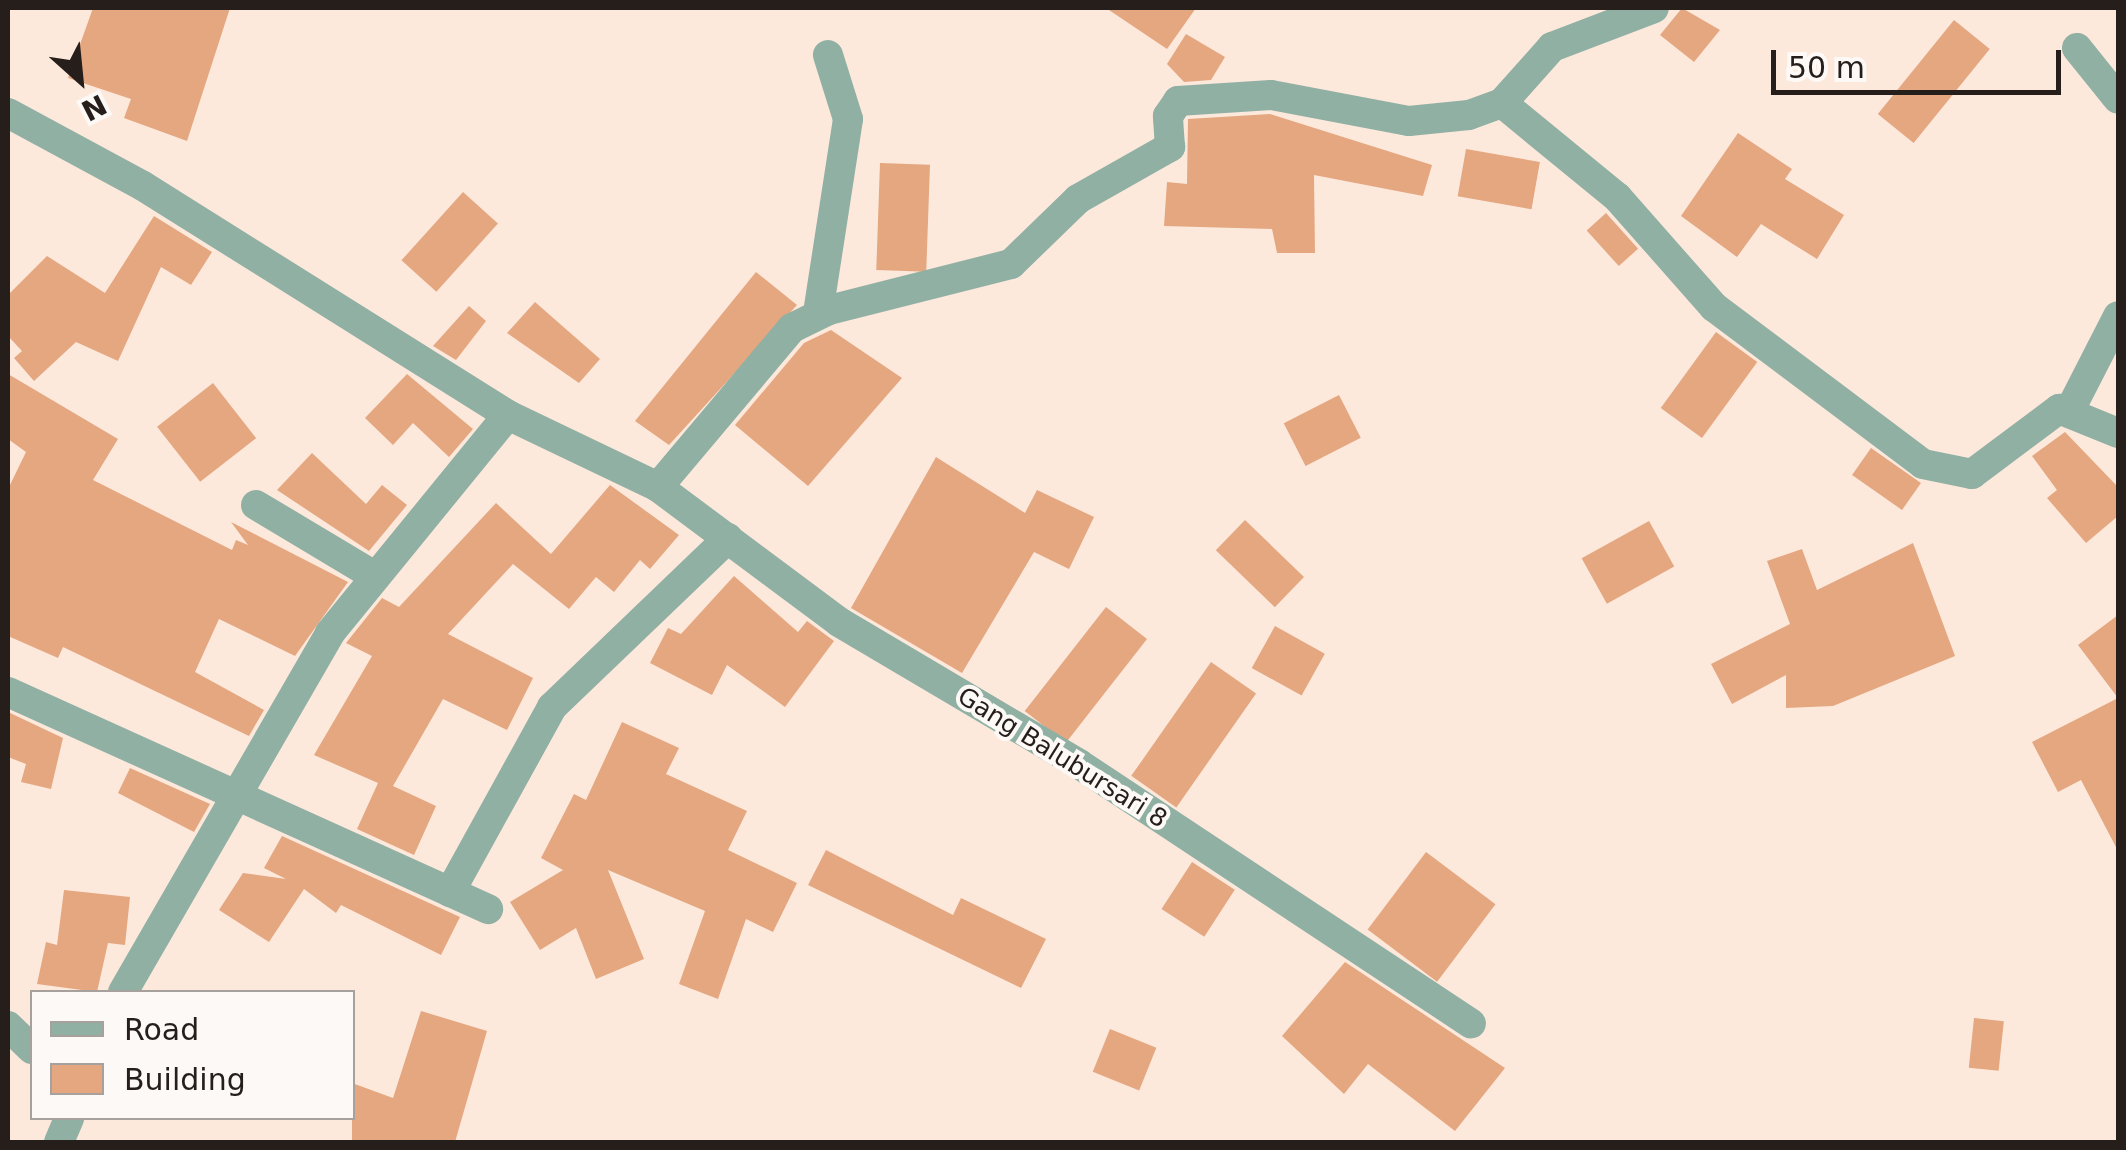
<!DOCTYPE html>
<html>
<head>
<meta charset="utf-8">
<style>
	body { margin:0 }
	#map { position:relative; width:2126px; height:1150px; overflow:hidden; background:#fde8dc; font-family:"DejaVu Sans",sans-serif }
	div>[style] { position:absolute }
	.building>* { inset:0; background:#e4a780; transform-origin:0 0 }
	.minor>* { height:30px; margin:-15px; padding:0 15px; transform-origin:15px; border-radius:15px; background:#8fb0a3 }
	span { translate:-50% -50%; white-space:nowrap; text-align:center; line-height:1.15; -webkit-text-stroke:8px #fdf9f6; paint-order:stroke }
	.street-label { font-size:25px; color:#251e1a }
	.frame { position:absolute; inset:0; border:10px solid #251e1a; pointer-events:none }
	.legend { position:absolute; left:30px; top:990px; width:325px; height:130px; box-sizing:border-box; background:#fdf9f6; border:2px solid #a7a19e; margin:0; padding:12px 18px; list-style:none; font-size:30px; color:#251e1a }
	.legend li { display:flex; align-items:center; gap:20px; height:50px }
	.legend b { width:50px; border:2px solid #a7a19e }
	.north { position:absolute; left:30px; top:30px; width:100px; height:100px; -webkit-text-stroke:8px #fdf9f6; paint-order:stroke; rotate:153deg; font-size:28px; font-weight:700; line-height:40px; text-align:center; color:#251e1a }
	.north::after { content:''; display:block; margin:auto; width:35px; height:45px; background:#251e1a; clip-path:polygon(50% 0,100% 100%,50% 72%,0 100%) }
	.scale { position:absolute; left:1771px; top:50px; width:290px; height:45px; box-sizing:border-box; border:5px solid #251e1a; border-top:0; padding-left:12px; font-size:30px; line-height:35px; white-space:nowrap; color:#251e1a; -webkit-text-stroke:8px #fdf9f6; paint-order:stroke }
</style>
</head>
<body>
<div id="map">
	<div class="building">
		<div style="clip-path:polygon(93px 8px,230px 8px,187px 141px,124px 118px,131px 99px,68px 78px)"></div>
		<div style="clip-path:polygon(1106px 8px,1196px 8px,1167px 49px)"></div>
		<div style="clip-path:polygon(1682px 8px,1720px 30px,1694px 62px,1660px 35px)"></div>
		<div style="left:1954px;top:20px;width:46px;height:121px;rotate:39deg"></div>
		<div style="clip-path:polygon(1186px 34px,1225px 57px,1211px 80px,1184px 82px,1167px 64px)"></div>
		<div style="clip-path:polygon(1270px 114px,1432px 165px,1423px 196px,1314px 175px,1315px 253px,1277px 253px,1272px 229px,1164px 226px,1167px 182px,1187px 184px,1188px 119px)"></div>
		<div style="clip-path:polygon(1738px 133px,1792px 169px,1785px 179px,1844px 215px,1817px 259px,1761px 224px,1737px 257px,1681px 216px)"></div>
		<div style="left:1466px;top:149px;width:75px;height:48px;rotate:10deg"></div>
		<div style="left:880px;top:163px;width:50px;height:107px;rotate:2deg"></div>
		<div style="left:463px;top:192px;width:47px;height:92px;rotate:42deg"></div>
		<div style="left:1606px;top:213px;width:48px;height:26px;rotate:48deg"></div>
		<div style="clip-path:polygon(154px 216px,212px 252px,191px 285px,161px 267px,118px 361px,76px 342px,34px 381px,14px 358px,22px 351px,8px 336px,8px 295px,47px 256px,105px 293px)"></div>
		<div style="clip-path:polygon(756px 272px,797px 305px,669px 445px,635px 421px)"></div>
		<div style="clip-path:polygon(535px 302px,600px 359px,579px 383px,507px 333px)"></div>
		<div style="clip-path:polygon(469px 306px,486px 321px,456px 360px,433px 346px)"></div>
		<div style="clip-path:polygon(831px 330px,902px 378px,808px 486px,735px 425px,804px 343px)"></div>
		<div style="left:1716px;top:332px;width:51px;height:94px;rotate:36deg"></div>
		<div style="clip-path:polygon(8px 374px,118px 439px,93px 480px,232px 550px,236px 540px,248px 545px,231px 522px,348px 582px,295px 656px,219px 619px,195px 672px,264px 710px,249px 736px,63px 647px,58px 658px,8px 636px,8px 489px,26px 452px,8px 439px)"></div>
		<div style="clip-path:polygon(407px 374px,473px 429px,449px 457px,413px 423px,393px 445px,365px 418px)"></div>
		<div style="left:213px;top:383px;width:70px;height:71px;rotate:52deg"></div>
		<div style="left:1339px;top:395px;width:48px;height:62px;rotate:63deg"></div>
		<div style="clip-path:polygon(2065px 432px,2118px 487px,2118px 516px,2086px 543px,2047px 498px,2057px 490px,2032px 456px)"></div>
		<div style="left:1871px;top:448px;width:61px;height:33px;rotate:35deg"></div>
		<div style="clip-path:polygon(312px 453px,366px 504px,382px 485px,407px 505px,369px 551px,277px 490px)"></div>
		<div style="clip-path:polygon(936px 457px,1025px 513px,1037px 490px,1094px 517px,1069px 569px,1034px 552px,962px 673px,851px 608px)"></div>
		<div style="clip-path:polygon(610px 485px,679px 535px,650px 569px,640px 560px,614px 592px,596px 577px,569px 609px,513px 564px,448px 634px,533px 678px,507px 730px,443px 699px,393px 786px,436px 806px,414px 855px,357px 829px,378px 783px,314px 755px,372px 656px,346px 643px,382px 598px,399px 607px,496px 503px,551px 554px)"></div>
		<div style="left:1245px;top:520px;width:82px;height:42px;rotate:44deg"></div>
		<div style="left:1649px;top:521px;width:52px;height:77px;rotate:61deg"></div>
		<div style="clip-path:polygon(1913px 543px,1955px 656px,1833px 706px,1786px 708px,1786px 675px,1732px 704px,1711px 664px,1790px 624px,1767px 561px,1802px 549px,1817px 590px)"></div>
		<div style="clip-path:polygon(734px 576px,798px 632px,807px 621px,834px 641px,785px 707px,727px 665px,712px 695px,650px 663px,668px 628px,681px 634px)"></div>
		<div style="left:1106px;top:607px;width:52px;height:132px;rotate:38deg"></div>
		<div style="clip-path:polygon(2118px 615px,2118px 851px,2081px 780px,2058px 792px,2032px 742px,2118px 698px,2078px 645px)"></div>
		<div style="left:1275px;top:626px;width:57px;height:48px;rotate:29deg"></div>
		<div style="left:1211px;top:662px;width:55px;height:139px;rotate:35deg"></div>
		<div style="clip-path:polygon(8px 712px,63px 738px,51px 789px,21px 782px,26px 764px,8px 757px)"></div>
		<div style="clip-path:polygon(622px 722px,679px 748px,666px 774px,747px 811px,728px 850px,797px 883px,773px 932px,746px 919px,718px 999px,679px 984px,705px 911px,608px 870px,644px 959px,596px 979px,576px 928px,540px 950px,510px 902px,563px 870px,541px 858px,574px 794px,586px 800px)"></div>
		<div style="clip-path:polygon(130px 768px,210px 804px,194px 832px,118px 793px)"></div>
		<div style="clip-path:polygon(282px 836px,460px 917px,441px 955px,341px 905px,336px 913px,304px 889px,269px 942px,219px 910px,243px 873px,286px 879px,264px 868px)"></div>
		<div style="clip-path:polygon(826px 850px,953px 915px,961px 898px,1046px 939px,1021px 988px,808px 885px)"></div>
		<div style="left:1426px;top:852px;width:87px;height:97px;rotate:37deg"></div>
		<div style="left:1192px;top:862px;width:51px;height:56px;rotate:33deg"></div>
		<div style="clip-path:polygon(64px 890px,130px 897px,125px 945px,108px 943px,97px 992px,37px 984px,46px 942px,57px 945px)"></div>
		<div style="clip-path:polygon(1345px 962px,1505px 1068px,1455px 1131px,1368px 1064px,1344px 1094px,1282px 1036px)"></div>
		<div style="clip-path:polygon(421px 1011px,487px 1031px,455px 1142px,352px 1142px,352px 1083px,393px 1098px)"></div>
		<div style="left:1974px;top:1018px;width:30px;height:50px;rotate:6deg"></div>
		<div style="left:1110px;top:1029px;width:50px;height:46px;rotate:22deg"></div>
	</div>
	<div class="minor">
		<div style="left:2077px;top:48px;width:65px;rotate:51.2deg"></div>
		<div style="left:1502px;top:103px;width:149px;rotate:39.3deg"></div>
		<div style="left:1617px;top:197px;width:147px;rotate:48.6deg"></div>
		<div style="left:1714px;top:307px;width:261px;rotate:36.9deg"></div>
		<div style="left:1923px;top:464px;width:50px;rotate:11.5deg"></div>
		<div style="left:1972px;top:474px;width:109px;rotate:-36.8deg"></div>
		<div style="left:2059px;top:409px;width:64px;rotate:22.1deg"></div>
		<div style="left:8px;top:113px;width:153px;rotate:28.4deg"></div>
		<div style="left:143px;top:186px;width:431px;rotate:32.1deg"></div>
		<div style="left:508px;top:415px;width:166px;rotate:25.6deg"></div>
		<div style="left:658px;top:487px;width:208px;rotate:-49.9deg"></div>
		<div style="left:792px;top:328px;width:41px;rotate:-25.9deg"></div>
		<div style="left:829px;top:310px;width:188px;rotate:-14.2deg"></div>
		<div style="left:1011px;top:264px;width:93px;rotate:-44.1deg"></div>
		<div style="left:1078px;top:199px;width:106px;rotate:-29.5deg"></div>
		<div style="left:1170px;top:147px;width:31px;rotate:-94deg"></div>
		<div style="left:1168px;top:116px;width:18px;rotate:-56deg"></div>
		<div style="left:1178px;top:101px;width:93px;rotate:-3.7deg"></div>
		<div style="left:1271px;top:95px;width:140px;rotate:10.7deg"></div>
		<div style="left:1409px;top:121px;width:60px;rotate:-5.7deg"></div>
		<div style="left:1469px;top:115px;width:35px;rotate:-20deg"></div>
		<div style="left:1502px;top:103px;width:75px;rotate:-48.2deg"></div>
		<div style="left:1552px;top:47px;width:109px;rotate:-20.9deg"></div>
		<div style="left:818px;top:313px;width:196px;rotate:-81.2deg"></div>
		<div style="left:848px;top:119px;width:67px;rotate:-107.4deg"></div>
		<div style="left:2071px;top:408px;width:103px;rotate:-62.9deg"></div>
		<div style="left:658px;top:487px;width:226px;rotate:36.7deg"></div>
		<div style="left:839px;top:622px;width:279px;rotate:30.6deg"></div>
		<div style="left:1079px;top:764px;width:470px;rotate:33.5deg"></div>
		<div style="left:256px;top:505px;width:136px;rotate:30.9deg"></div>
		<div style="left:8px;top:692px;width:527px;rotate:24.33deg"></div>
		<div style="left:450px;top:892px;width:211px;rotate:-61.1deg"></div>
		<div style="left:552px;top:707px;width:244px;rotate:-43.8deg"></div>
		<div style="left:123px;top:992px;width:414px;rotate:-60deg"></div>
		<div style="left:330px;top:633px;width:281px;rotate:-50.8deg"></div>
		<div style="left:8px;top:1026px;width:33px;rotate:44deg"></div>
		<div style="left:59px;top:1142px;width:26px;rotate:-67deg"></div>
	</div>
	<div class="street-label">
		<span style="left:1062px;top:758px;rotate:32deg">Gang Balubursari 8</span>
	</div>
	<div class="frame"></div>
	<ul class="legend">
	<li><b style="height:12px;background:#8fb0a3"></b>Road</li>
	<li><b style="height:28px;background:#e4a780"></b>Building</li>
	</ul>
	<div class="north">N</div>
	<div class="scale">50 m</div>
</div>
</body>
</html>
